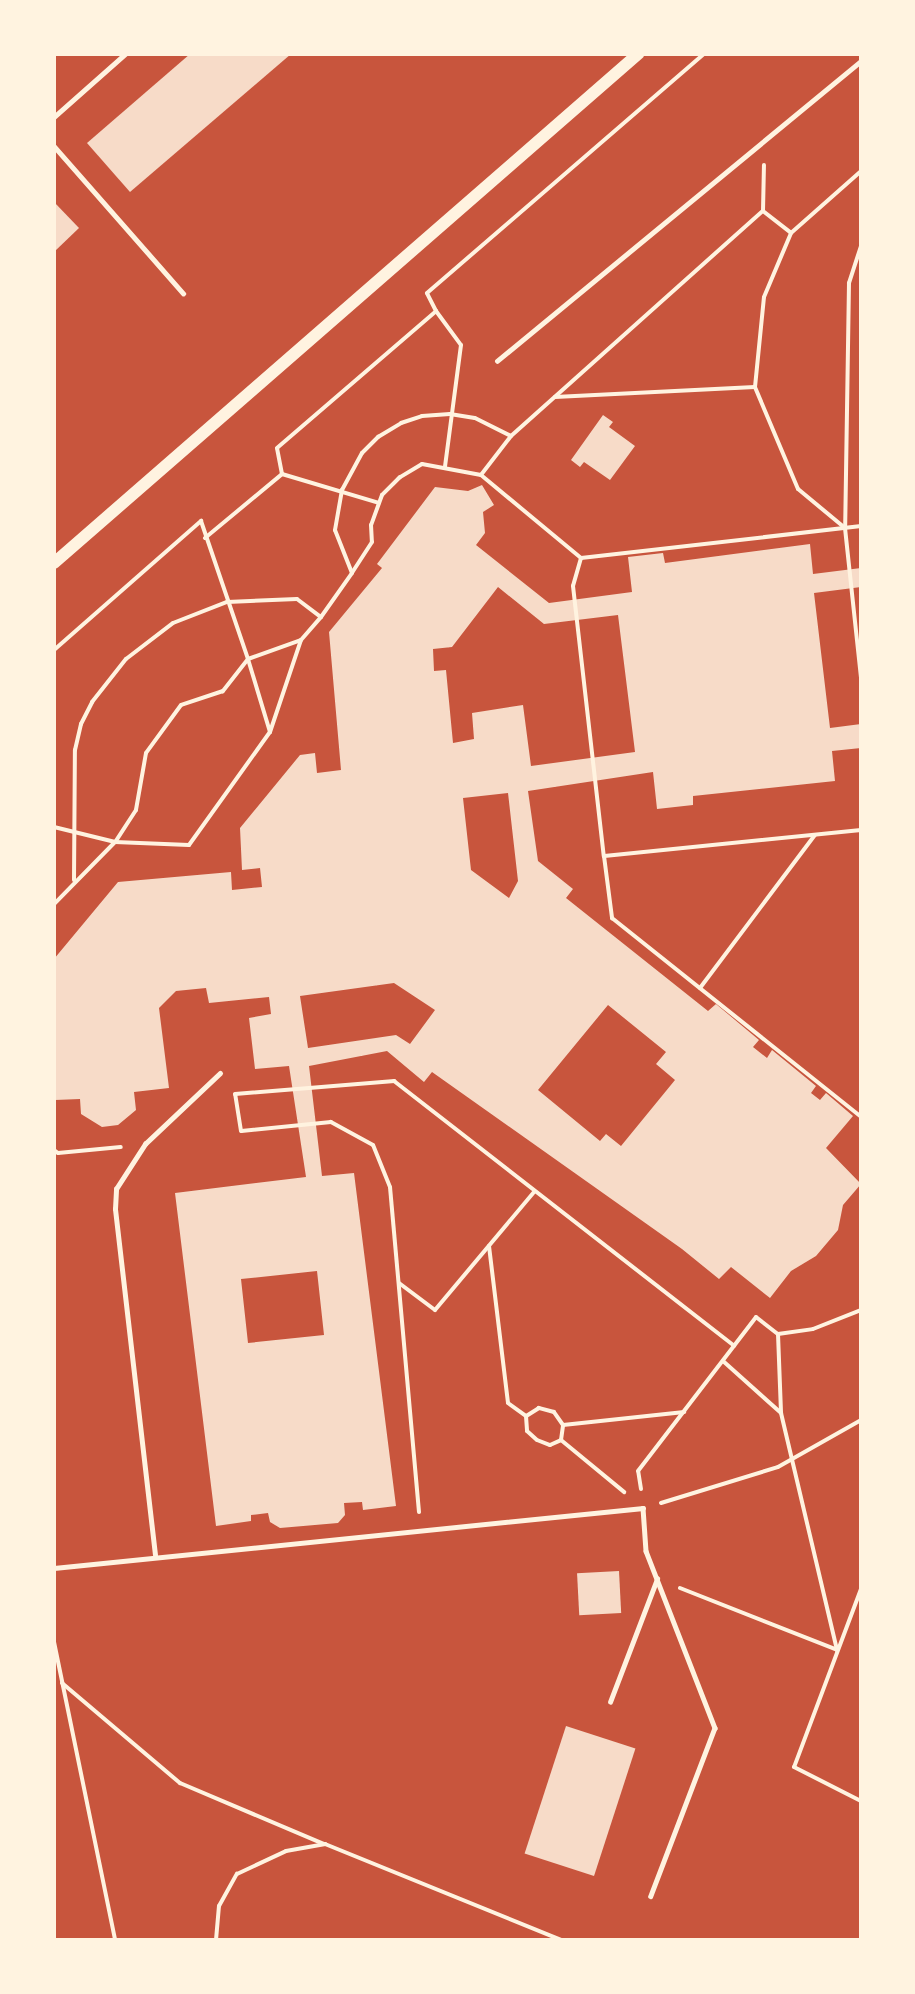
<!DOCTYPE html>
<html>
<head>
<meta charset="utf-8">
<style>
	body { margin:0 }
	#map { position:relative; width:915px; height:1994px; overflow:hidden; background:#c8553d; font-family:"Noto Sans",sans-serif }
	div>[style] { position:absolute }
	.building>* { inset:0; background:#f7dbc8; transform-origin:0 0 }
	.path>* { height:4px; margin:-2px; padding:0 2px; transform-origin:2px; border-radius:2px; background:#fff3e0 }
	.service>* { height:4.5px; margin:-2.25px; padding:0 2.25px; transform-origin:2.25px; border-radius:2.25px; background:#fff3e0 }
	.secondary>* { height:12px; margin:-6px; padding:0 6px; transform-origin:6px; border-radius:6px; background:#fff3e0 }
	span { translate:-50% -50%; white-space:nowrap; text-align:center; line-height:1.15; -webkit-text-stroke:5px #fff3e0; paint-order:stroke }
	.frame { position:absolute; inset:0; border:56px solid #fff3e0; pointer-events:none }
</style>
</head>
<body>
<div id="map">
	<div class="building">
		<div style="clip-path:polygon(190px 54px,291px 54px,130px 192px,87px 143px)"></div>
		<div style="clip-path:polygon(54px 202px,79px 228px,54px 252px)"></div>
		<div style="clip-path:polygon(603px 415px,613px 422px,609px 427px,635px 446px,610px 480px,584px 462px,580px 467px,571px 460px)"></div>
		<div style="clip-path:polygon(evenodd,482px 485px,494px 505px,483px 512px,485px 533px,476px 545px,549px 603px,632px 592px,628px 557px,663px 553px,665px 563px,810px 544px,813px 574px,861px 568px,861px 587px,814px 593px,830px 728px,861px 724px,861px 748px,832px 751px,835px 781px,693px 796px,693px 805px,657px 809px,653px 772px,528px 791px,538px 861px,573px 889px,566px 898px,708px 1011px,716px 1004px,759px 1040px,753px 1047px,767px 1058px,772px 1050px,816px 1086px,811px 1093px,820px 1100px,826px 1093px,853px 1116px,826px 1148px,861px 1184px,843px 1205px,838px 1230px,816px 1256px,791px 1271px,770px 1298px,731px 1267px,719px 1279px,682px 1249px,432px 1072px,424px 1082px,387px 1051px,309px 1066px,322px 1176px,354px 1173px,396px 1506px,363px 1510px,362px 1502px,344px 1503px,345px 1515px,338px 1523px,280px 1528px,270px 1522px,268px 1513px,251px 1515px,251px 1521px,216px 1526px,175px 1193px,306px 1177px,289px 1066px,255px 1069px,249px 1018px,271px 1014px,269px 997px,209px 1003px,206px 988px,176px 991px,159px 1008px,169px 1088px,134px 1092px,136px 1110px,118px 1125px,102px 1127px,81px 1114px,80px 1099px,55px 1100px,54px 959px,118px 882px,231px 872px,232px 890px,262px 887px,260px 868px,242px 870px,240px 828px,300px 755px,315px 753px,317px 773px,341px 770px,329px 632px,382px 568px,377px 564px,435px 487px,468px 491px,482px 485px,498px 587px,544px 624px,618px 615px,635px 752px,531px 766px,523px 705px,472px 713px,474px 739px,453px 743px,446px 670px,434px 671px,433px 649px,452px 647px,498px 587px,482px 485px,508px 793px,518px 881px,509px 898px,471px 870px,463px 798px,508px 793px,482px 485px,394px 983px,435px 1010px,410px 1044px,396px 1035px,308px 1048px,300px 996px,394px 983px,482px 485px,608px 1005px,666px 1052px,656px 1064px,675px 1080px,621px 1146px,606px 1134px,600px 1141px,538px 1090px,608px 1005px,482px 485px,317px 1271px,324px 1335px,248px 1343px,241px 1279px,317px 1271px)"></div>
		<div style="left:619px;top:1571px;width:42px;height:42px;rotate:87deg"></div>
		<div style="left:566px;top:1726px;width:73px;height:134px;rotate:18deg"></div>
	</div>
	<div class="path">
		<div style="left:763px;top:211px;width:34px;rotate:38deg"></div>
		<div style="left:861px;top:246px;width:39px;rotate:108deg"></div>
		<div style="left:849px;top:283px;width:245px;rotate:90.9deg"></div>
		<div style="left:845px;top:528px;width:151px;rotate:83.9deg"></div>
		<div style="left:436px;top:311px;width:42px;rotate:53.7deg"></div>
		<div style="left:461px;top:345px;width:123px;rotate:97.5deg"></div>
		<div style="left:555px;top:397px;width:200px;rotate:-2.9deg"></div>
		<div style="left:511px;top:436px;width:338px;rotate:-41.8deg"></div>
		<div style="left:763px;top:211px;width:46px;rotate:-88.8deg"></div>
		<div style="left:282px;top:474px;width:101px;rotate:16.6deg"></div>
		<div style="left:481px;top:475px;width:130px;rotate:39.7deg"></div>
		<div style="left:581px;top:558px;width:282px;rotate:-6.5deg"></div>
		<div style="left:845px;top:528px;width:61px;rotate:-140.3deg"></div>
		<div style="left:798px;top:489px;width:111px;rotate:-112.9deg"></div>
		<div style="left:755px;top:387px;width:90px;rotate:-84.3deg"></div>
		<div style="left:764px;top:297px;width:69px;rotate:-67.1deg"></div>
		<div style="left:791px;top:233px;width:94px;rotate:-41.5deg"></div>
		<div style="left:205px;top:538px;width:100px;rotate:-39.7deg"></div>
		<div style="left:282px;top:474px;width:26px;rotate:-101deg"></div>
		<div style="left:277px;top:448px;width:210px;rotate:-40.7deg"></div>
		<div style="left:436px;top:311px;width:20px;rotate:-117deg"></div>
		<div style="left:427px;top:293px;width:366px;rotate:-40.8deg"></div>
		<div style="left:581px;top:558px;width:29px;rotate:106deg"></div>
		<div style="left:573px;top:586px;width:272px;rotate:83.5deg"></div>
		<div style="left:54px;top:650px;width:196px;rotate:-41.3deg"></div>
		<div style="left:201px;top:521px;width:146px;rotate:71.2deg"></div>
		<div style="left:248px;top:659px;width:41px;rotate:128deg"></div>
		<div style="left:223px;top:691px;width:44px;rotate:161.6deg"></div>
		<div style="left:181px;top:705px;width:59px;rotate:126.1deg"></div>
		<div style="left:146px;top:753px;width:58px;rotate:100deg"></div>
		<div style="left:136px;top:810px;width:38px;rotate:123deg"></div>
		<div style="left:115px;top:842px;width:87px;rotate:134.5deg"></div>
		<div style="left:270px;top:732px;width:97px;rotate:-71.4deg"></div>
		<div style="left:301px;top:640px;width:30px;rotate:-49deg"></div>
		<div style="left:54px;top:827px;width:63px;rotate:13.8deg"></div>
		<div style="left:115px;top:842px;width:74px;rotate:2.3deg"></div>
		<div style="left:189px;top:845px;width:139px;rotate:-54.4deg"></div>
		<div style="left:270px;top:732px;width:76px;rotate:-106.8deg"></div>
		<div style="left:248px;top:659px;width:56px;rotate:-19.7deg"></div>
		<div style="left:861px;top:830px;width:258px;rotate:174.2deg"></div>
		<div style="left:604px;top:856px;width:63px;rotate:82.6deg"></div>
		<div style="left:612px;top:918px;width:319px;rotate:38.6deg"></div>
		<div style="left:74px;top:880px;width:130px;rotate:-89.6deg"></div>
		<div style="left:75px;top:750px;width:27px;rotate:-77deg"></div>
		<div style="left:81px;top:724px;width:25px;rotate:-63deg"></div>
		<div style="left:92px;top:702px;width:55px;rotate:-51.7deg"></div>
		<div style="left:126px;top:659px;width:59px;rotate:-37.5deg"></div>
		<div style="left:173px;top:623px;width:58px;rotate:-21.3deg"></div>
		<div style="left:227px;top:602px;width:70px;rotate:-2.5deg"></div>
		<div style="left:297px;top:599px;width:30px;rotate:37deg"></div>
		<div style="left:321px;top:617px;width:54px;rotate:-54.8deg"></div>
		<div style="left:352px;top:573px;width:46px;rotate:-111.6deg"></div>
		<div style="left:335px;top:530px;width:41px;rotate:-80.1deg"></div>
		<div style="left:342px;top:490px;width:42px;rotate:-61.6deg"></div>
		<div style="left:362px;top:453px;width:23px;rotate:-45deg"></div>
		<div style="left:378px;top:437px;width:27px;rotate:-31deg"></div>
		<div style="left:401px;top:423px;width:22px;rotate:-18deg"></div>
		<div style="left:422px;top:416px;width:28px;rotate:-4deg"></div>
		<div style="left:450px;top:414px;width:25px;rotate:9deg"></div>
		<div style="left:475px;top:418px;width:40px;rotate:26.6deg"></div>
		<div style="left:511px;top:436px;width:49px;rotate:127.6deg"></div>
		<div style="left:481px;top:475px;width:60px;rotate:-169.4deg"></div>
		<div style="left:422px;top:464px;width:26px;rotate:149deg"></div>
		<div style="left:400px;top:477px;width:25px;rotate:135deg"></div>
		<div style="left:382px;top:495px;width:32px;rotate:110deg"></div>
		<div style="left:371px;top:525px;width:17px;rotate:87deg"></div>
		<div style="left:372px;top:542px;width:37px;rotate:123deg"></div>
		<div style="left:700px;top:988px;width:191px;rotate:-53.1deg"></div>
		<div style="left:54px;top:1150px;width:5px;rotate:37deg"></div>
		<div style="left:58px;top:1153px;width:63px;rotate:-5.4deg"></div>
		<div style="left:489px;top:1246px;width:158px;rotate:83.1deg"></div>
		<div style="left:508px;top:1403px;width:22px;rotate:36deg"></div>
		<div style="left:526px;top:1416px;width:15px;rotate:86deg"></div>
		<div style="left:527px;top:1431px;width:13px;rotate:42deg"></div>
		<div style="left:537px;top:1440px;width:14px;rotate:21deg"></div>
		<div style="left:550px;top:1445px;width:12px;rotate:-24deg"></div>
		<div style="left:561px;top:1440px;width:15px;rotate:-82deg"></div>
		<div style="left:563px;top:1425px;width:16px;rotate:-125deg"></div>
		<div style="left:554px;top:1412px;width:16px;rotate:-165deg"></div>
		<div style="left:539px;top:1408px;width:15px;rotate:148deg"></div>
		<div style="left:399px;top:1283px;width:45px;rotate:36.9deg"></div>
		<div style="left:435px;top:1310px;width:155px;rotate:-50deg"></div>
		<div style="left:778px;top:1334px;width:78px;rotate:87.8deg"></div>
		<div style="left:723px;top:1361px;width:78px;rotate:41.9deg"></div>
		<div style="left:781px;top:1413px;width:244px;rotate:76.7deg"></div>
		<div style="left:563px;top:1425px;width:122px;rotate:-6.1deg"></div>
		<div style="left:561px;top:1440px;width:82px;rotate:39.5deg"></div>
		<div style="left:641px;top:1489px;width:18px;rotate:-99deg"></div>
		<div style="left:638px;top:1471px;width:194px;rotate:-52.5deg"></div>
		<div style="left:756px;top:1317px;width:28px;rotate:38deg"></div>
		<div style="left:778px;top:1334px;width:35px;rotate:-8deg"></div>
		<div style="left:813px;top:1329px;width:52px;rotate:-21.6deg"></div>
		<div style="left:661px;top:1503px;width:122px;rotate:-17.1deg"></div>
		<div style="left:778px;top:1467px;width:95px;rotate:-29.5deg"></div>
		<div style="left:419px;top:1512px;width:326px;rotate:-95.1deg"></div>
		<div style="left:390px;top:1187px;width:45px;rotate:-112deg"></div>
		<div style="left:373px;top:1145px;width:48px;rotate:-151.3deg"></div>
		<div style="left:331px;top:1122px;width:90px;rotate:174.3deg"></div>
		<div style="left:241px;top:1131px;width:37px;rotate:-99deg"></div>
		<div style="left:235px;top:1094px;width:160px;rotate:-4.7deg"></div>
		<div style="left:394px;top:1081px;width:431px;rotate:37.9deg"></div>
		<div style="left:680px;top:1588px;width:169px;rotate:21.5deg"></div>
		<div style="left:861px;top:1589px;width:190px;rotate:110.6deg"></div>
		<div style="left:794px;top:1767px;width:75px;rotate:26.9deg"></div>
		<div style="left:54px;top:1642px;width:304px;rotate:78.4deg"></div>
		<div style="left:62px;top:1683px;width:155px;rotate:40.3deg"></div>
		<div style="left:180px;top:1783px;width:156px;rotate:23deg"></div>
		<div style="left:216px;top:1940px;width:34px;rotate:-85deg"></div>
		<div style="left:219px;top:1906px;width:37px;rotate:-61deg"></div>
		<div style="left:237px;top:1874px;width:54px;rotate:-25.1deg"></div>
		<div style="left:286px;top:1851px;width:40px;rotate:-10deg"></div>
		<div style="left:325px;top:1844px;width:256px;rotate:22.1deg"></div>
	</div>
	<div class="service">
		<div style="left:54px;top:117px;width:95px;rotate:-41.6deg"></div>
		<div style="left:54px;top:146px;width:196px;rotate:48.7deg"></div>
		<div style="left:497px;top:361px;width:472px;rotate:-39.5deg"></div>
		<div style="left:155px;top:1555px;width:348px;rotate:-96.6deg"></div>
		<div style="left:115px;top:1209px;width:20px;rotate:-87deg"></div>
		<div style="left:116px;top:1189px;width:54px;rotate:-57.2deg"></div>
		<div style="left:145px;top:1144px;width:103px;rotate:-43.4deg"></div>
		<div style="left:54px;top:1568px;width:592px;rotate:-5.82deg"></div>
		<div style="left:643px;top:1508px;width:43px;rotate:86deg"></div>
		<div style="left:646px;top:1551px;width:190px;rotate:68.7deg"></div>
		<div style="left:715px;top:1728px;width:180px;rotate:110.9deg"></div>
		<div style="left:610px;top:1702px;width:132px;rotate:-69.1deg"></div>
	</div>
	<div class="secondary">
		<div style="left:54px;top:563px;width:775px;rotate:-41.07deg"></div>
	</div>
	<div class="frame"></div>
</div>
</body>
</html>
